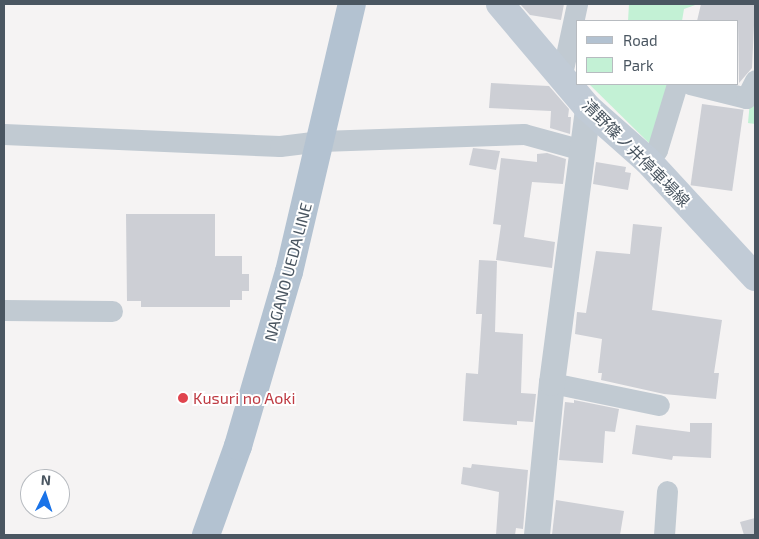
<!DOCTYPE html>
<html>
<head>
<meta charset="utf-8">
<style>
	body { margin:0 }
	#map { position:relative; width:759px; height:539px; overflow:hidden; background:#f5f3f3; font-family:"Exo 2","Noto Sans JP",sans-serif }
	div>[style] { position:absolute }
	.green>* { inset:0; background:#c3f1d5 }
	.building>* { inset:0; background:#cdcfd5; transform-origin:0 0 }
	.minor>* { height:21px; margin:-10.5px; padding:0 10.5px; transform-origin:10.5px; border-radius:10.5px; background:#c1cad2 }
	.tertiary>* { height:26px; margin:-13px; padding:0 13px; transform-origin:13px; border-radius:13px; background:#c1cad2 }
	.secondary>* { height:28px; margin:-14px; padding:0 14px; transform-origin:14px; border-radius:14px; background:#c1cbd6 }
	.primary>* { height:28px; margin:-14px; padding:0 14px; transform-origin:14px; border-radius:14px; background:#b3c2d1 }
	.dots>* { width:14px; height:14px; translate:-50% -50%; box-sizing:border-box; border:2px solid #fff; border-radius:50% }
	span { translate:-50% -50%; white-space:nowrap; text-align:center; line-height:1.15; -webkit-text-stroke:4px #fff; paint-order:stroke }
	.street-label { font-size:16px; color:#4a5661 }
	.health-label { font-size:16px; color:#be3a42 }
	.left { translate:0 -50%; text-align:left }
	.frame { position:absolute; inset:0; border:5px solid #4a5661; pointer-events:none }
	.legend { position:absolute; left:576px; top:20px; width:162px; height:65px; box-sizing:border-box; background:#fff; border:1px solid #b7bbc0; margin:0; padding:6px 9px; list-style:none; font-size:15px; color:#4a5661 }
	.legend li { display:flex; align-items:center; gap:10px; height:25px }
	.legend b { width:25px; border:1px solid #b7bbc0 }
	.north { position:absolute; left:20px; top:469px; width:50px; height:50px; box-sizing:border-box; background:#fff; border:1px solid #b7bbc0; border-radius:50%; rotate:4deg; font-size:14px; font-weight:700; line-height:20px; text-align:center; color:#4a5661 }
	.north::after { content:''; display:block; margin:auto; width:18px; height:22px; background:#1a73e8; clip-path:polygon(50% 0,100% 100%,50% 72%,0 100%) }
</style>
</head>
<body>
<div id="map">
	<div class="green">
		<div style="clip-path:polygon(629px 4px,698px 4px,684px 9px,682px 21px,628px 21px)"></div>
		<div style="clip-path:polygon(589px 84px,671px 84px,652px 146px)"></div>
		<div style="clip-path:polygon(755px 91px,755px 124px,748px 123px,750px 101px)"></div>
	</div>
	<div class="building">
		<div style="clip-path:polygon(520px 4px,564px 4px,561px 20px,530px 15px)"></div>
		<div style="clip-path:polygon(701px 4px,755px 4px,752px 68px,739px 83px,738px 21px,697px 21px)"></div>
		<div style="clip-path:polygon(491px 83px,549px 86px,569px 109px,568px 117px,571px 117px,570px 134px,550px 128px,551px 111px,489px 108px)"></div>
		<div style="left:702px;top:104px;width:42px;height:82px;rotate:8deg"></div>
		<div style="clip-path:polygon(473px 148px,500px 151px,496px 170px,469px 165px)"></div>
		<div style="clip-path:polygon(547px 153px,566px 159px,563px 184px,532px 182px,524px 237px,555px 242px,552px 268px,496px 260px,501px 225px,493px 224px,501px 158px,537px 162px,537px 154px)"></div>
		<div style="clip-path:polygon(596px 162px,626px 167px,625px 172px,631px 173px,628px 190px,593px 184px)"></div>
		<div style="clip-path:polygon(126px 214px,215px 214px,215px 256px,242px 256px,242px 274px,249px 274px,249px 291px,242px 291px,242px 300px,230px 300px,230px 307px,141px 307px,141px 301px,127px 301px)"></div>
		<div style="clip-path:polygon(633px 224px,662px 227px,652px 310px,722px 320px,714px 373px,719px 373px,716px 399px,664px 394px,601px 380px,602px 373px,598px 373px,602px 339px,575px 334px,577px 312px,586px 313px,596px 251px,630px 254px)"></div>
		<div style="clip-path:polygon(479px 260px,497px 261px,495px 332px,523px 334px,521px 393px,536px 394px,533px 422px,517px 421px,517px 425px,463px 421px,466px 373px,478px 374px,482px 314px,476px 314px)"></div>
		<div style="clip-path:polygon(574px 400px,619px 409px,615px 432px,605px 431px,603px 463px,559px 460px,565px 402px,574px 403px)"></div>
		<div style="clip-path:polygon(690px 423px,712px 423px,711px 458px,673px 456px,672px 460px,632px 454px,636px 425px,690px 432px)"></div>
		<div style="clip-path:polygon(472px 464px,528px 470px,523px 529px,516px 528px,515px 535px,496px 535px,499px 492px,461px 484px,463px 467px,471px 468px)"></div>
		<div style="clip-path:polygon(556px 500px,624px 511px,620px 535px,552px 535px)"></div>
		<div style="clip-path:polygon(755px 518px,755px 535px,744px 535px,740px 522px)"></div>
	</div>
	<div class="minor">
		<div style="left:562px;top:74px;width:72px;rotate:-77.9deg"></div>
		<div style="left:690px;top:84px;width:58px;rotate:14deg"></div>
		<div style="left:746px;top:98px;width:20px;rotate:-63deg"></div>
		<div style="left:4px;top:134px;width:276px;rotate:2.5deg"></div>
		<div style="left:280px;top:146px;width:41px;rotate:-7deg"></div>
		<div style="left:321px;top:141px;width:203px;rotate:-2deg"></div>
		<div style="left:524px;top:134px;width:60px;rotate:15.4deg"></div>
		<div style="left:648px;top:161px;width:14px;rotate:-51deg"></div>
		<div style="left:657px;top:150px;width:69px;rotate:-73.1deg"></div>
		<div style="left:4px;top:310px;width:108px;rotate:0.5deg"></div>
		<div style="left:552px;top:383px;width:109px;rotate:11.6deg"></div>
		<div style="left:664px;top:535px;width:44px;rotate:-86.1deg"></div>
	</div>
	<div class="tertiary">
		<div style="left:537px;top:535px;width:153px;rotate:-84.4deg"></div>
		<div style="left:552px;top:383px;width:277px;rotate:-82.5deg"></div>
	</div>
	<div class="secondary">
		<div style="left:500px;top:4px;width:136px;rotate:49.8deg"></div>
		<div style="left:588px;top:108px;width:80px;rotate:41.5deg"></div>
		<div style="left:648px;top:161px;width:158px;rotate:47.3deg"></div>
	</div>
	<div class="primary">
		<div style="left:206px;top:535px;width:95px;rotate:-70.2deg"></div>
		<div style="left:238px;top:446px;width:181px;rotate:-73.7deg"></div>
		<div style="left:289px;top:272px;width:275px;rotate:-76.8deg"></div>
	</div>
	<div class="dots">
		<div style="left:183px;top:398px;background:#e0444e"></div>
	</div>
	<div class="street-label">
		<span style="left:636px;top:153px;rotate:45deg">清野篠ノ井停車場線</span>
		<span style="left:288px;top:272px;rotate:-75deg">NAGANO UEDA LINE</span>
	</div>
	<div class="health-label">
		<span class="left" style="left:193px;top:398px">Kusuri no Aoki</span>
	</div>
	<div class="frame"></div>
	<ul class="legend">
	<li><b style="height:6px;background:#b3c2d1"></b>Road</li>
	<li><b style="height:14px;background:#c3f1d5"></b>Park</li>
	</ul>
	<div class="north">N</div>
</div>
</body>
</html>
